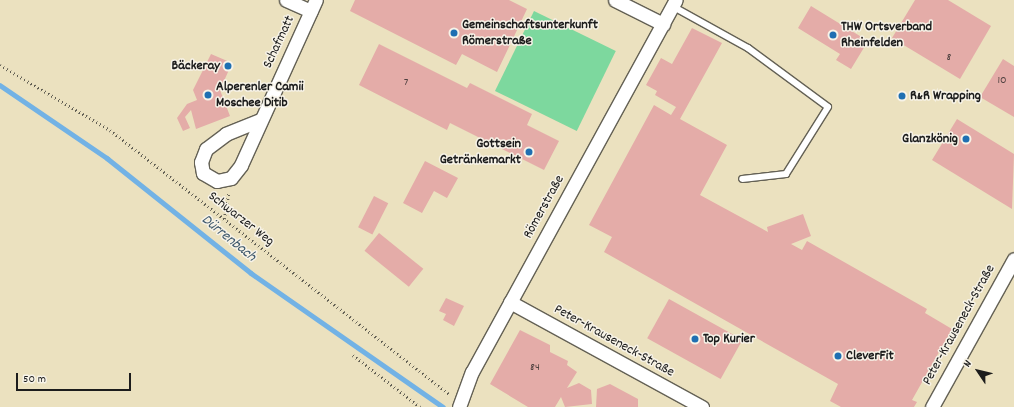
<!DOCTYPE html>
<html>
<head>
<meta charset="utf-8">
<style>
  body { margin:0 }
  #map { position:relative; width:1014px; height:407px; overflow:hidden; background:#ebe1bf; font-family:Dekko,sans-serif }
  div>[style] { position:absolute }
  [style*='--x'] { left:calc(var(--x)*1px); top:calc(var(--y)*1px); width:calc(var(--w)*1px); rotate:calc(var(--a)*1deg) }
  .green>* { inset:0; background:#7dd89e; transform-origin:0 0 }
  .stream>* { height:4.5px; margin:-2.25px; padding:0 2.25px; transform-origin:2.25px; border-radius:2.25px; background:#72b2e5 }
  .building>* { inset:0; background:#e4aca8; transform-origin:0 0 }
  .path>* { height:2.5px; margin-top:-1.25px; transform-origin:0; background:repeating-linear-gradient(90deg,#646155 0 1px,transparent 0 4px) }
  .roads { filter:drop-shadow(1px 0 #646155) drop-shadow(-1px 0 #646155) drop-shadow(0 1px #646155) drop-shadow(0 -1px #646155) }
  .service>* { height:6px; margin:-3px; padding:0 3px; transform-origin:3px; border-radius:3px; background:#fff }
  .minor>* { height:13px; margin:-6.5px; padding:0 6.5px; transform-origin:6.5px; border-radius:6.5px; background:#fff }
  .dots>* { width:11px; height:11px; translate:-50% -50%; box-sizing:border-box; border:2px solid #f7f3e8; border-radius:50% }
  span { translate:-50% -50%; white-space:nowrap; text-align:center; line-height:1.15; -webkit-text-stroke:3px #f7f3e8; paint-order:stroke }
  .number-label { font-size:12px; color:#4e403f }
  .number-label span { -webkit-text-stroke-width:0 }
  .poi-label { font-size:14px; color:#1c1c1c; font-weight:700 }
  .left { translate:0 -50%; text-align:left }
  .right { translate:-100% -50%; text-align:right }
  .street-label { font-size:14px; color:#1c1c1c }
  .water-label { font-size:15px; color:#3e586c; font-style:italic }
  .north { position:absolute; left:958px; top:351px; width:40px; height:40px; -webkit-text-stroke:3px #f7f3e8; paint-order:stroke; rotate:305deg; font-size:11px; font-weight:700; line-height:16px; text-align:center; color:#1c1c1c }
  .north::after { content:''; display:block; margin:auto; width:14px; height:18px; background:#1c1c1c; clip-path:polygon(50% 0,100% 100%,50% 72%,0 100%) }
  .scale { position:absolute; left:16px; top:373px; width:115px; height:18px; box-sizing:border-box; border:2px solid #1c1c1c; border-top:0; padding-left:5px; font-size:12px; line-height:14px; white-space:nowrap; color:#1c1c1c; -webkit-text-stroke:3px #f7f3e8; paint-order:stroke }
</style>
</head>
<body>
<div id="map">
  <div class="green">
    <div style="left:534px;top:11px;width:91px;height:89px;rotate:26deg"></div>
  </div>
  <div class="stream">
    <div style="--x:0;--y:85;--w:130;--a:34.3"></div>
    <div style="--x:107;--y:158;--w:184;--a:38.6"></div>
    <div style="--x:251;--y:273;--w:234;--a:34.9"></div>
  </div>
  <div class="building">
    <div style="clip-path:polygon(355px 0,509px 0,527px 9px,497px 72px,462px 54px,456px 65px,350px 11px)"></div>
    <div style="clip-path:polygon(915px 0,948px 0,991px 26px,960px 79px,892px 38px)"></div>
    <div style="clip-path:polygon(811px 6px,868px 41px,851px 69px,836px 60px,840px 54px,798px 28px)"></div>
    <div style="clip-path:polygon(692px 28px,722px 43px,680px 119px,727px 145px,700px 195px,768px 232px,767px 227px,803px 214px,811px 236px,791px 244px,802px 250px,807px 241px,927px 309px,925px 313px,952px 329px,912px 400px,917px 402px,914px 407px,841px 407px,830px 401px,838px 384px,604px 252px,612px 237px,589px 225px,654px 105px,671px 115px,676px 107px,655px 95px,657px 91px,646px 85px,661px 58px,672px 64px)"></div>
    <div style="clip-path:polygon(379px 44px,467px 88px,470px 83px,532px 114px,527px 125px,559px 141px,544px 170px,450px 123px,447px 130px,359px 85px)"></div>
    <div style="clip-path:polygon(211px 54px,232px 63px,220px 90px,230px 116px,196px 129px,191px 110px,185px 117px,190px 128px,183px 131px,177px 118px,187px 104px,197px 100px,193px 90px)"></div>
    <div style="clip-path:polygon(1003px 59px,1014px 66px,1014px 117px,980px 97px)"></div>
    <div style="clip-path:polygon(957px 119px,1014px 154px,1012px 209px,932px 160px)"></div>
    <div style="clip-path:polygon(425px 161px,458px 178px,447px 198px,434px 191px,422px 213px,403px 203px)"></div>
    <div style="left:374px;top:196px;width:16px;height:35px;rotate:27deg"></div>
    <div style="left:379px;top:233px;width:57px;height:23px;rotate:39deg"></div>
    <div style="clip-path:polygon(446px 298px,464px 306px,454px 326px,443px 320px,446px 314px,439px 311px)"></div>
    <div style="left:669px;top:299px;width:84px;height:45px;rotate:29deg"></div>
    <div style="clip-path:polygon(520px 330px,550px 345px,550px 352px,568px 361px,567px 365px,577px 372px,567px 388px,579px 383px,591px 390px,592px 404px,565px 407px,561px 397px,555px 407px,528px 407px,490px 384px)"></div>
    <div style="clip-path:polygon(610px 384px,638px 399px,638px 407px,596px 407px,597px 389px)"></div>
  </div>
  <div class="path">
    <div style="--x:0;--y:65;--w:128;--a:30.6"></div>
    <div style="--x:110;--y:130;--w:430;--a:37.9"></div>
    <div style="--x:224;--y:219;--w:27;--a:-80"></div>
    <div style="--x:353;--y:355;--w:85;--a:37.8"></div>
  </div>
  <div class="roads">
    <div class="service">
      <div style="--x:672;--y:6;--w:87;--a:28.9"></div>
      <div style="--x:748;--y:48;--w:99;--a:36.4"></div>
      <div style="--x:828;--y:107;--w:79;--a:122.1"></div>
      <div style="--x:786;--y:174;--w:44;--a:173.5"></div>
    </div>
    <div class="minor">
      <div style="--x:286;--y:0;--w:27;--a:24"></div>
      <div style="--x:615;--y:0;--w:54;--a:26.6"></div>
      <div style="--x:260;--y:120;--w:37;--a:158"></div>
      <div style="--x:226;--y:134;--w:25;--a:143"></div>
      <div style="--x:206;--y:149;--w:14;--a:111"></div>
      <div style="--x:201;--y:162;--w:11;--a:80"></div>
      <div style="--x:203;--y:173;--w:16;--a:30"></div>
      <div style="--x:217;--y:181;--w:14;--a:-12"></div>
      <div style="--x:231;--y:178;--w:16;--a:-52"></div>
      <div style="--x:241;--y:165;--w:181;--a:-65.6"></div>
      <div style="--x:510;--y:302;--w:219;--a:28.7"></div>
      <div style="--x:459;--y:407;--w:37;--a:-70"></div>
      <div style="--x:472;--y:372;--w:424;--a:-61.3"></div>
      <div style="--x:932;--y:407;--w:169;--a:-61"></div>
    </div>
  </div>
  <div class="dots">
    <div style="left:454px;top:33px;background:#1f6fb2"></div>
    <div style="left:833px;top:35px;background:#1f6fb2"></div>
    <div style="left:228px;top:66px;background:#1f6fb2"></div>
    <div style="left:208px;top:95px;background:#1f6fb2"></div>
    <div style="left:902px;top:96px;background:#1f6fb2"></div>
    <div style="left:966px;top:139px;background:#1f6fb2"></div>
    <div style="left:529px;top:152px;background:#1f6fb2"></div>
    <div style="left:695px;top:339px;background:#1f6fb2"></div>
    <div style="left:838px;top:356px;background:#1f6fb2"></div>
  </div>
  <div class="number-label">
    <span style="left:949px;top:58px">8</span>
    <span style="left:1002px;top:81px">10</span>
    <span style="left:406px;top:83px">7</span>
    <span style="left:535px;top:368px">84</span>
  </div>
  <div class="poi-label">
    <span class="left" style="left:462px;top:33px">Gemeinschaftsunterkunft<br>Römerstraße</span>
    <span class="left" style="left:841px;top:35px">THW Ortsverband<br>Rheinfelden</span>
    <span class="right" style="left:220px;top:66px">Bäckeray</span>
    <span class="left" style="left:216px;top:95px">Alperenler Camii<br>Moschee Ditib</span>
    <span class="left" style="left:910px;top:96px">R&amp;R Wrapping</span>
    <span class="right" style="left:958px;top:139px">Glanzkönig</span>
    <span class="right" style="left:521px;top:152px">Gottsein<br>Getränkemarkt</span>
    <span class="left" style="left:703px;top:339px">Top Kurier</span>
    <span class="left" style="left:846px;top:356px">CleverFit</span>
  </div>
  <div class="street-label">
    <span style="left:279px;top:42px;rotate:-65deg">Schafmatt</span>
    <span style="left:544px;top:207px;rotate:-61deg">Römerstraße</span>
    <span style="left:241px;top:219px;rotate:38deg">Schwarzer Weg</span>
    <span style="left:959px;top:325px;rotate:-61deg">Peter-Krauseneck-Straße</span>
    <span style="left:614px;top:341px;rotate:29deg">Peter-Krauseneck-Straße</span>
  </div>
  <div class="water-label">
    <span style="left:228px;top:239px;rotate:39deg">Dürrenbach</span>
  </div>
  <div class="north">N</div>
  <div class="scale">50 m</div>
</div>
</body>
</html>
